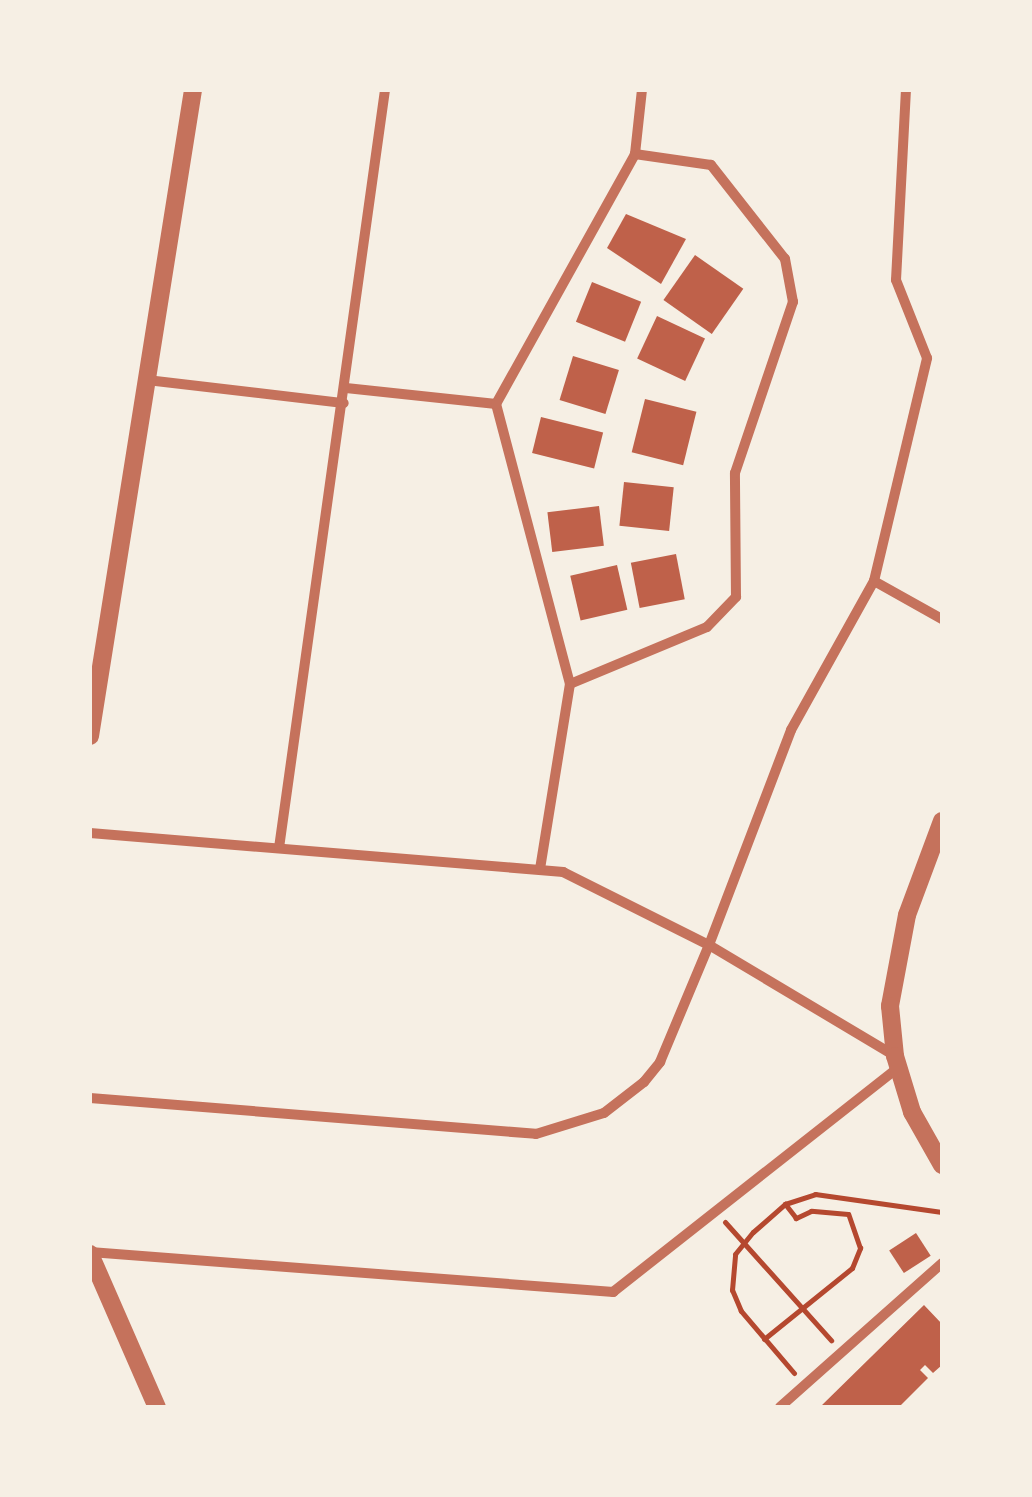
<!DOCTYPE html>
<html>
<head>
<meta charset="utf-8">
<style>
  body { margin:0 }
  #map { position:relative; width:1032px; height:1497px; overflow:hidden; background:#f6efe4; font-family:"Source Sans 3",sans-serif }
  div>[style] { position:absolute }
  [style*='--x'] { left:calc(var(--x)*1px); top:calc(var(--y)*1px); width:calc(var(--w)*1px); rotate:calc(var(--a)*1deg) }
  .building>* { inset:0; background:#bf614a; transform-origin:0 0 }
  .path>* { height:5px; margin:-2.5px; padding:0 2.5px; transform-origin:2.5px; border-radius:2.5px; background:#b5482f }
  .minor>* { height:10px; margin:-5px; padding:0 5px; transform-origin:5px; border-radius:5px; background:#c5725c }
  .tertiary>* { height:18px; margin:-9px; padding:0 9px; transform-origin:9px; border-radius:9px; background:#c5725c }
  span { translate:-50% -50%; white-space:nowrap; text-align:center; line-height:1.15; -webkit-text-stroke:8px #f6efe4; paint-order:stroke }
  .frame { position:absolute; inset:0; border:92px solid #f6efe4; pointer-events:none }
</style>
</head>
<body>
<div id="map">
  <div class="building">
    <div style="clip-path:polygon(626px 214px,686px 239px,661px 284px,607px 248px)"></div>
    <div style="left:695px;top:255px;width:59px;height:55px;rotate:35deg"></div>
    <div style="left:592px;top:282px;width:53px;height:43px;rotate:22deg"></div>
    <div style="left:657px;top:316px;width:53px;height:47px;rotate:25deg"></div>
    <div style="left:573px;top:356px;width:48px;height:46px;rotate:17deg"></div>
    <div style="left:645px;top:399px;width:53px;height:55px;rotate:14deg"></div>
    <div style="left:541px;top:417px;width:64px;height:37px;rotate:14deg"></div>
    <div style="left:624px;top:482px;width:50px;height:44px;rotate:6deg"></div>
    <div style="left:599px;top:506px;width:40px;height:52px;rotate:83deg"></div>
    <div style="left:676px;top:554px;width:46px;height:46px;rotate:79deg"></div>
    <div style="left:617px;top:565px;width:46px;height:48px;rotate:77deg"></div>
    <div style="left:916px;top:1233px;width:27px;height:32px;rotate:57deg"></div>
    <div style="clip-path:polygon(924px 1305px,942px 1324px,942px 1365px,933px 1373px,925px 1365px,920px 1370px,928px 1378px,899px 1407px,820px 1407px)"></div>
  </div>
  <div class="path">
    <div style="--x:725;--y:1222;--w:159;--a:48.1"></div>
    <div style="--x:764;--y:1339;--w:113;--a:-38.9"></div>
    <div style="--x:852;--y:1268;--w:22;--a:-68"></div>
    <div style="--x:860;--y:1248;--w:36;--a:-109"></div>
    <div style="--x:848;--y:1214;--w:37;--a:-175"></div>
    <div style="--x:811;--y:1211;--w:17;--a:155"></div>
    <div style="--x:796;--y:1218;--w:18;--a:-128"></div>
    <div style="--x:794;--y:1373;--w:82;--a:-130.5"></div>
    <div style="--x:741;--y:1311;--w:23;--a:-113"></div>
    <div style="--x:732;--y:1290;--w:36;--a:-85"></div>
    <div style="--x:735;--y:1254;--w:28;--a:-51"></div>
    <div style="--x:753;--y:1232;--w:43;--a:-41.2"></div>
    <div style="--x:785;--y:1204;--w:32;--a:-18"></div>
    <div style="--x:815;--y:1194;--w:128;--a:8.1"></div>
  </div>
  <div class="minor">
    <div style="--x:147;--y:380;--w:198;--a:6.7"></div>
    <div style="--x:346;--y:388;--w:151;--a:6.1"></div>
    <div style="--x:874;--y:581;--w:78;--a:29.2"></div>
    <div style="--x:570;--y:684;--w:148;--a:-22.6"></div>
    <div style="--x:707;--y:627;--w:42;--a:-46"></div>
    <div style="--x:736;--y:597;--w:124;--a:-90.5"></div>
    <div style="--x:735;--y:473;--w:181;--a:-71.3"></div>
    <div style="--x:793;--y:302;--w:44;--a:-100.5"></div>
    <div style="--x:785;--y:259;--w:120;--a:-128.2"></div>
    <div style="--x:711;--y:165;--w:77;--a:-171.8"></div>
    <div style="--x:90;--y:833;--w:475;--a:4.7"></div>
    <div style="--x:563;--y:872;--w:163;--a:26.6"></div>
    <div style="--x:709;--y:945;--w:217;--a:30.8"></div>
    <div style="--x:279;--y:848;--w:765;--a:-82.04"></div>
    <div style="--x:540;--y:869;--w:187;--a:-80.8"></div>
    <div style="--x:570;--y:684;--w:290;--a:-104.8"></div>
    <div style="--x:496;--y:404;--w:286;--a:-60.9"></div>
    <div style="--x:635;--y:154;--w:64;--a:-83.8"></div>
    <div style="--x:90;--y:1098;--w:447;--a:4.6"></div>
    <div style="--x:536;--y:1134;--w:71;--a:-17.2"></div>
    <div style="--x:604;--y:1113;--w:51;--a:-37.8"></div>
    <div style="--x:644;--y:1082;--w:26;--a:-51"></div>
    <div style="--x:660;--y:1062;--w:127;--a:-67.3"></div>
    <div style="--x:709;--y:945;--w:230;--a:-69.1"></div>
    <div style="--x:791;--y:730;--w:171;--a:-60.9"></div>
    <div style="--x:874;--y:581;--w:229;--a:-76.6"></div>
    <div style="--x:927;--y:358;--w:84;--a:-111.7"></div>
    <div style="--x:896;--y:280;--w:190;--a:-87"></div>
    <div style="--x:90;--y:1252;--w:525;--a:4.37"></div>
    <div style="--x:613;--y:1292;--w:362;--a:-38.2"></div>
    <div style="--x:780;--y:1407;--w:217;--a:-41.6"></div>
  </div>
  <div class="tertiary">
    <div style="--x:90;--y:736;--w:654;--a:-80.94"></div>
    <div style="--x:942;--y:821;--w:100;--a:110.4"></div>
    <div style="--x:907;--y:915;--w:93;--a:100.6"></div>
    <div style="--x:890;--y:1006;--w:50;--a:84.3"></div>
    <div style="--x:895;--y:1056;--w:59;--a:73.1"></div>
    <div style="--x:912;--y:1112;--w:61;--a:60.5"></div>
    <div style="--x:90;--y:1254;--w:167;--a:66.4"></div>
  </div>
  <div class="frame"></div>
</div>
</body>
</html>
